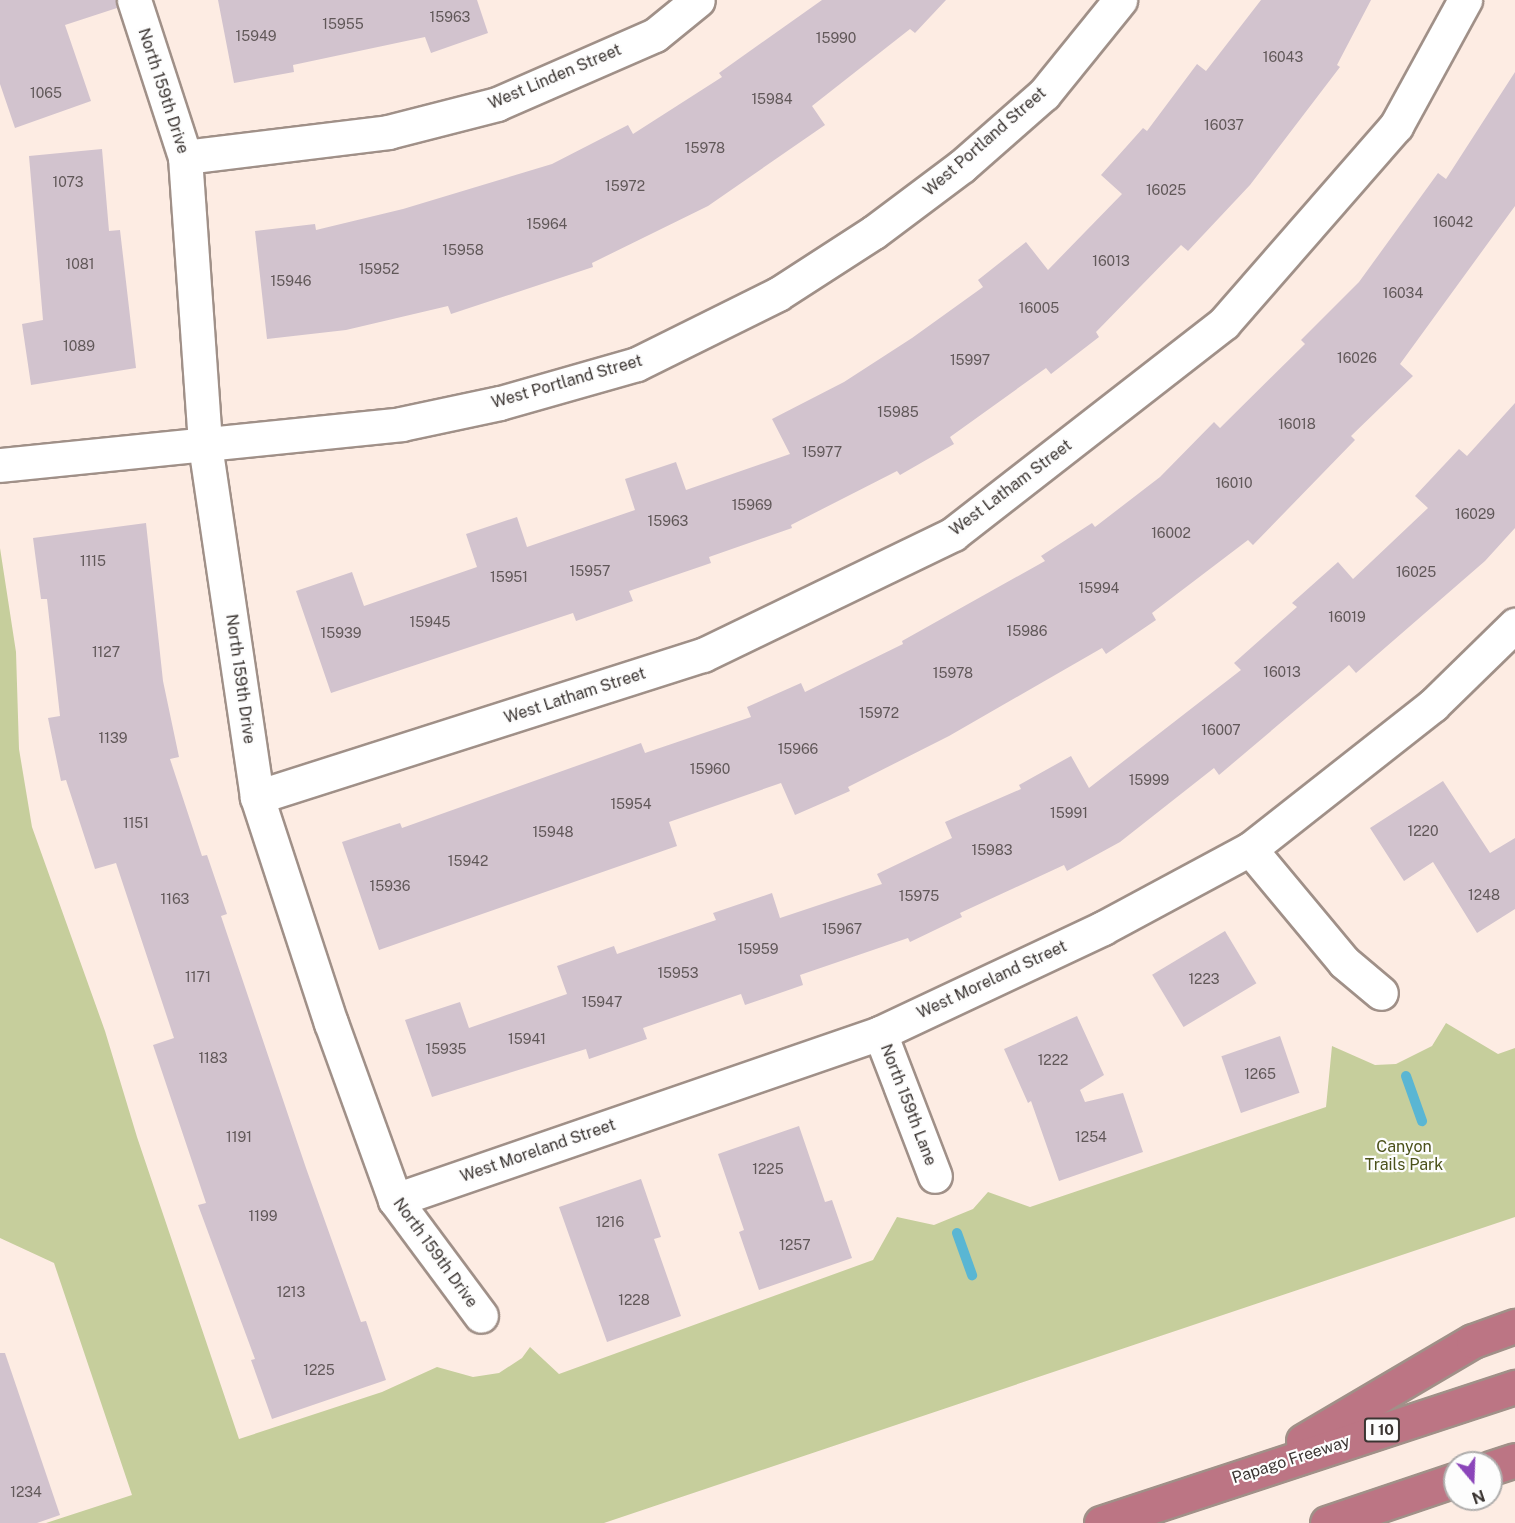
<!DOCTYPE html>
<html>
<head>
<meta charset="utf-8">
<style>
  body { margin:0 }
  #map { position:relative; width:1515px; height:1523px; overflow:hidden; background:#fdece3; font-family:"Public Sans",sans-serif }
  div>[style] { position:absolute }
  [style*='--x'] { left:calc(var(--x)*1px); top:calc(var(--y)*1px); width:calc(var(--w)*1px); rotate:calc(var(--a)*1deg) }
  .green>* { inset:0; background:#c6ce9c }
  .stream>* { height:10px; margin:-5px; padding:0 5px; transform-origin:5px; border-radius:5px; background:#5ab6d3 }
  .building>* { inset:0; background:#d2c3ce; transform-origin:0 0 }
  .roads { filter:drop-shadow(2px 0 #a09088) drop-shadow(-2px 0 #a09088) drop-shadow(0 2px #a09088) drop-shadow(0 -2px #a09088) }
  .street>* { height:33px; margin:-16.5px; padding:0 16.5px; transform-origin:16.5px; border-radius:16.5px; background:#fff }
  .secondary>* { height:33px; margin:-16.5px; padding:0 16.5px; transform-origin:16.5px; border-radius:16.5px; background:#fff }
  .highway>* { height:33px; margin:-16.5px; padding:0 16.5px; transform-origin:16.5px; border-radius:16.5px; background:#bc7584 }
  span { translate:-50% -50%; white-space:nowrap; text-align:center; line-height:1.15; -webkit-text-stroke:4.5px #fdfdfd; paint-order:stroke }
  .number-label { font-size:14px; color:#615859 }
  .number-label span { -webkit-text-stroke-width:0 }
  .shield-label span { padding:2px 4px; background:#fdfdfd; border:2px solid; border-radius:4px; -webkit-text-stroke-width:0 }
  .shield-label { font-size:15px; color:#3b3532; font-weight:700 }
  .street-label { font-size:16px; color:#3b3532 }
  .park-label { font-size:16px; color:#4b511a }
  .north { position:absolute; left:1443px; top:1451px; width:60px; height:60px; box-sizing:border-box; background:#fdfdfd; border:2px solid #afadac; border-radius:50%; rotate:161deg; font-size:16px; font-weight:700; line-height:24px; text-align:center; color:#3b3532 }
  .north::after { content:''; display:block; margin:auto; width:21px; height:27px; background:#8b45b9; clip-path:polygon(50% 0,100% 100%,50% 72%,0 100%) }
</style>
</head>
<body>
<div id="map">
  <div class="green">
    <div style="clip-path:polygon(0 548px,16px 652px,19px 749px,32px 827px,105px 1031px,137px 1137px,239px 1439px,382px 1392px,437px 1367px,473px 1377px,499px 1373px,522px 1358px,530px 1347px,559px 1374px,873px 1260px,897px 1217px,934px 1225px,973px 1209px,988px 1192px,1030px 1207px,1326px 1107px,1332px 1046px,1375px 1065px,1396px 1064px,1432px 1046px,1446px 1023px,1498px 1054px,1515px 1048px,1515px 1217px,604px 1523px,46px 1523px,132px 1495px,54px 1263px,0 1238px)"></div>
  </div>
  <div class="stream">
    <div style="--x:1406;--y:1076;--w:48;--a:70.4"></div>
    <div style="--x:957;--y:1233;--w:45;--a:70.3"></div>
  </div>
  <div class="building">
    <div style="clip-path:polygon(0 0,116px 0,117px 8px,65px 25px,91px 101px,15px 128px,0 84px)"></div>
    <div style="clip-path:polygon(218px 0,477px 0,488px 33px,431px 53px,425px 37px,293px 65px,294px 72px,234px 83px)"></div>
    <div style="clip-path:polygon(822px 0,946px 0,915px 33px,910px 29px,812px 106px,825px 125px,708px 206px,592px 263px,593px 267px,451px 314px,448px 306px,346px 330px,267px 339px,255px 231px,315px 224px,316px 230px,403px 209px,552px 164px,628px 125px,633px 134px,722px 77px,719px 73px)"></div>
    <div style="clip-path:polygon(1261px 0,1371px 0,1337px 65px,1340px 67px,1250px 185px,1188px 251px,1181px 245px,1096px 332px,1099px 337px,1051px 374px,1046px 368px,950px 437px,954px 444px,900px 475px,897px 471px,791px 525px,792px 528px,709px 557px,711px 563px,629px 591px,633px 601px,576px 621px,573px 613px,331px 693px,296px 591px,352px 572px,364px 606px,477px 567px,466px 534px,517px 517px,527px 547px,635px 510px,625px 479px,676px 462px,686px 490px,790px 454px,772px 419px,844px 382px,912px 338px,983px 287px,978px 280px,1026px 242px,1048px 270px,1122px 194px,1101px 175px,1143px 128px,1147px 131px,1197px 64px,1206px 71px)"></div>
    <div style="clip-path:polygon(1515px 72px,1515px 206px,1400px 364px,1413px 376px,1351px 436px,1355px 440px,1253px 545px,1248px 540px,1152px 613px,1156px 620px,1106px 654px,1102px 648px,949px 736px,848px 787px,850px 791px,795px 815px,781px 783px,669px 822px,677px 846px,379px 950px,342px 842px,400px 823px,402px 828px,641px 743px,645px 753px,751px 717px,747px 707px,801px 683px,805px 692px,903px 644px,902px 641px,1045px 561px,1041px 556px,1092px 523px,1095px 527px,1160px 477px,1214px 422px,1220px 428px,1305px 344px,1301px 340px,1359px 282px,1438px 173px,1446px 179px)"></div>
    <div style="clip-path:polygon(102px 149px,109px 231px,120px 230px,136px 368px,31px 385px,22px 324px,43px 320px,29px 156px)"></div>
    <div style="clip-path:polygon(1515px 403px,1515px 528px,1485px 561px,1356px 673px,1349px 665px,1219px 775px,1214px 768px,1120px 842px,1067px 871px,1064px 865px,960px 913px,962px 917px,910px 942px,908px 938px,800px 975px,803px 985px,745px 1005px,741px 994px,643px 1028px,647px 1039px,589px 1059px,586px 1049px,432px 1097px,405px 1020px,460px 1002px,469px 1028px,567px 994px,557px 966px,614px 946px,617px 954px,716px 920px,713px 913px,772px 893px,780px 918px,882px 884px,877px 874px,952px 838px,945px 822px,1021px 789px,1019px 785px,1071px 756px,1089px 788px,1241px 670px,1234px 663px,1297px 607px,1292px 603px,1338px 562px,1353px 579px,1428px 508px,1415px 496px,1459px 449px,1467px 456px)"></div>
    <div style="clip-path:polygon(146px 523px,163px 681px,179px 757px,170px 759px,202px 856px,207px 855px,227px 914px,221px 916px,306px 1168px,361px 1322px,366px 1321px,386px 1380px,272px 1419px,251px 1360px,255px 1359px,198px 1205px,206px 1203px,153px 1045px,174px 1038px,116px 863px,95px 869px,66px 780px,61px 781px,48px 718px,60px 716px,47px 599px,41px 599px,33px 538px)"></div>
    <div style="clip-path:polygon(1443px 781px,1490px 853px,1515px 838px,1515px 909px,1477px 933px,1433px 862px,1404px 881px,1370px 828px)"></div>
    <div style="left:1225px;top:931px;width:61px;height:85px;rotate:59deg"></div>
    <div style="clip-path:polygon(1077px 1016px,1104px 1075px,1080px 1090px,1085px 1102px,1123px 1093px,1143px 1152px,1059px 1181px,1031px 1101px,1028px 1103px,1004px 1049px)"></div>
    <div style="left:1280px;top:1036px;width:60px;height:62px;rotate:71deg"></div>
    <div style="clip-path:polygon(799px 1126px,825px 1202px,832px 1200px,852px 1258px,759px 1290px,739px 1232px,744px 1230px,718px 1154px)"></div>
    <div style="clip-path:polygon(641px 1179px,661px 1237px,654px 1239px,681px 1316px,607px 1342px,559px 1207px)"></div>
    <div style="clip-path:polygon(0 1353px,5px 1353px,60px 1515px,37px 1523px,0 1523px)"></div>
  </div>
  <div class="roads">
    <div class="street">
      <div style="--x:134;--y:0;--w:165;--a:72"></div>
      <div style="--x:185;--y:157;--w:289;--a:86"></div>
      <div style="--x:205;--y:445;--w:356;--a:81.6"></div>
      <div style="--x:257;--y:797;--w:238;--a:71.9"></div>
      <div style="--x:331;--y:1023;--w:188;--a:70.1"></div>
      <div style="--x:395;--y:1200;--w:144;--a:53.4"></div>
      <div style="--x:185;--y:157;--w:205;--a:-7"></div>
      <div style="--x:388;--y:132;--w:113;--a:-14.4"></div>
      <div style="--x:497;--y:104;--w:172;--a:-23.6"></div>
      <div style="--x:655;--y:35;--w:55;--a:-39.1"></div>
      <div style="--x:257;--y:797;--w:468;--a:-17.7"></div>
      <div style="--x:703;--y:655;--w:278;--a:-25.8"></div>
      <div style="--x:953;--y:534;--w:343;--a:-37.9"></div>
      <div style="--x:1224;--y:323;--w:262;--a:-48.9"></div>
      <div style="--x:1396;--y:126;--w:144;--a:-61.3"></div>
      <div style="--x:1250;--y:849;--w:147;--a:50.2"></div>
      <div style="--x:1344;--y:962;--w:48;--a:40"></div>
      <div style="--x:880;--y:1033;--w:153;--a:69"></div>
      <div style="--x:395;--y:1200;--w:513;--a:-19"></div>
      <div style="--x:880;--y:1033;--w:246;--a:-25.2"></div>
      <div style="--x:1103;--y:928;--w:167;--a:-28.3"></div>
      <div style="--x:1250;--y:849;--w:233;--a:-38.2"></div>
      <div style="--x:1433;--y:705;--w:115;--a:-44.3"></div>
    </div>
    <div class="secondary">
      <div style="--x:0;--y:465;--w:403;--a:-5.8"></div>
      <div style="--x:401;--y:424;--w:101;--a:-12"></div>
      <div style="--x:500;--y:403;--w:142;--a:-15.9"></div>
      <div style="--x:637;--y:364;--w:157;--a:-26.4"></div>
      <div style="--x:778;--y:294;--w:114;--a:-32.9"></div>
      <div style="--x:874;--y:232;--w:110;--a:-36.9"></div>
      <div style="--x:962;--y:166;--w:109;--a:-41.3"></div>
      <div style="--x:1044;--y:94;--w:121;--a:-51"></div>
    </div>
    <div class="highway">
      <div style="--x:1303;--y:1441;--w:197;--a:-30.5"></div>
      <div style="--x:1473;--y:1341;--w:45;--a:-19.7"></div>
      <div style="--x:1491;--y:1468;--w:25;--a:-18"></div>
      <div style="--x:1101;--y:1523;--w:436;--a:-18.2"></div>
      <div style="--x:1327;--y:1523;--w:135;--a:-18.6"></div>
    </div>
  </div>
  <div class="number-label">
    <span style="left:450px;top:17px">15963</span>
    <span style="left:343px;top:24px">15955</span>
    <span style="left:256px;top:36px">15949</span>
    <span style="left:836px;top:38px">15990</span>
    <span style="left:1283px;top:57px">16043</span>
    <span style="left:46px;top:93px">1065</span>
    <span style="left:772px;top:99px">15984</span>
    <span style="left:1224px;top:125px">16037</span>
    <span style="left:705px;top:148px">15978</span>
    <span style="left:68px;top:182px">1073</span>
    <span style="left:625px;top:186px">15972</span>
    <span style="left:1166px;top:190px">16025</span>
    <span style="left:1453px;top:222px">16042</span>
    <span style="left:547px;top:224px">15964</span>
    <span style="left:463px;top:250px">15958</span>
    <span style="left:1111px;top:261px">16013</span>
    <span style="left:80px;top:264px">1081</span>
    <span style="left:379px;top:269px">15952</span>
    <span style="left:291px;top:281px">15946</span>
    <span style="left:1403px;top:293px">16034</span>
    <span style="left:1039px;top:308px">16005</span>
    <span style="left:79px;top:346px">1089</span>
    <span style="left:1357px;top:358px">16026</span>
    <span style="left:970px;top:360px">15997</span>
    <span style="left:898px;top:412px">15985</span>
    <span style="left:1297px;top:424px">16018</span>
    <span style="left:822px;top:452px">15977</span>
    <span style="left:1234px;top:483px">16010</span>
    <span style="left:752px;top:505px">15969</span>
    <span style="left:1475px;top:514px">16029</span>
    <span style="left:668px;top:521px">15963</span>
    <span style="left:1171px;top:533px">16002</span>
    <span style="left:93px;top:561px">1115</span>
    <span style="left:590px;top:571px">15957</span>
    <span style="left:1416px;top:572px">16025</span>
    <span style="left:509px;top:577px">15951</span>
    <span style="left:1099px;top:588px">15994</span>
    <span style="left:1347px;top:617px">16019</span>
    <span style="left:430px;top:622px">15945</span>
    <span style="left:1027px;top:631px">15986</span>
    <span style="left:341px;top:633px">15939</span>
    <span style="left:106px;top:652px">1127</span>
    <span style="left:1282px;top:672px">16013</span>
    <span style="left:953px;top:673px">15978</span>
    <span style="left:879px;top:713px">15972</span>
    <span style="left:1221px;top:730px">16007</span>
    <span style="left:113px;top:738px">1139</span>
    <span style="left:798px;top:749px">15966</span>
    <span style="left:710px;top:769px">15960</span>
    <span style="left:1149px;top:780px">15999</span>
    <span style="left:631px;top:804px">15954</span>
    <span style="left:1069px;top:813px">15991</span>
    <span style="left:136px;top:823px">1151</span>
    <span style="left:1423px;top:831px">1220</span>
    <span style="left:553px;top:832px">15948</span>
    <span style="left:992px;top:850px">15983</span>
    <span style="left:468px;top:861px">15942</span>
    <span style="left:390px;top:886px">15936</span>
    <span style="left:1484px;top:895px">1248</span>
    <span style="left:919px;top:896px">15975</span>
    <span style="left:175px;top:899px">1163</span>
    <span style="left:842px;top:929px">15967</span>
    <span style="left:758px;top:949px">15959</span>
    <span style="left:678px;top:973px">15953</span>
    <span style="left:198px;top:977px">1171</span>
    <span style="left:1204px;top:979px">1223</span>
    <span style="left:602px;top:1002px">15947</span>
    <span style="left:527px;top:1039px">15941</span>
    <span style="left:446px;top:1049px">15935</span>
    <span style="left:213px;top:1058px">1183</span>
    <span style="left:1053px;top:1060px">1222</span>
    <span style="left:1260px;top:1074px">1265</span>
    <span style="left:239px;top:1137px">1191</span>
    <span style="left:1091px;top:1137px">1254</span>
    <span style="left:768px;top:1169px">1225</span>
    <span style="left:263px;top:1216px">1199</span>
    <span style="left:610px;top:1222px">1216</span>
    <span style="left:795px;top:1245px">1257</span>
    <span style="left:291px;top:1292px">1213</span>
    <span style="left:634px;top:1300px">1228</span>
    <span style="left:319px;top:1370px">1225</span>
    <span style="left:26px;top:1492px">1234</span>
  </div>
  <div class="shield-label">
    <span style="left:1382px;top:1430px">I 10</span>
  </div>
  <div class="street-label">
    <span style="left:555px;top:77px;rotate:-23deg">West Linden Street</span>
    <span style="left:163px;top:91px;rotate:72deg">North 159th Drive</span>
    <span style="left:985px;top:142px;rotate:-41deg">West Portland Street</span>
    <span style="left:567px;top:382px;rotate:-16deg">West Portland Street</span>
    <span style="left:1011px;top:488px;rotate:-37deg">West Latham Street</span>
    <span style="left:240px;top:679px;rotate:82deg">North 159th Drive</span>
    <span style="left:575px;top:696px;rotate:-18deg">West Latham Street</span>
    <span style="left:992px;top:980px;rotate:-25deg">West Moreland Street</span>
    <span style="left:908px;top:1105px;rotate:69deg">North 159th Lane</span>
    <span style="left:538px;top:1151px;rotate:-19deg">West Moreland Street</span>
    <span style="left:435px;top:1253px;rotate:54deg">North 159th Drive</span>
    <span style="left:1291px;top:1460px;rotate:-18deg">Papago Freeway</span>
  </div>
  <div class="park-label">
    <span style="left:1404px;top:1156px">Canyon<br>Trails Park</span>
  </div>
  <div class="north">N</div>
</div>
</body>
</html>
